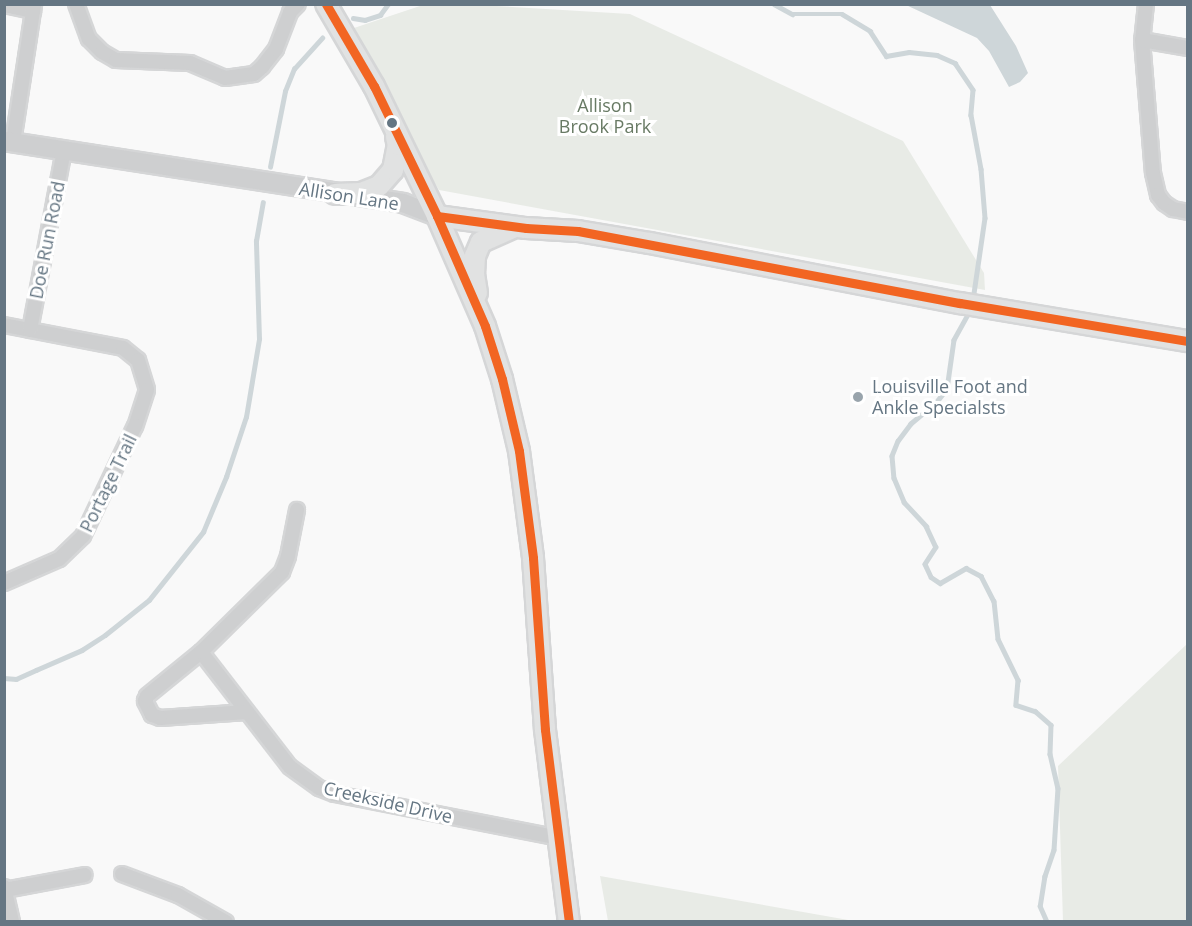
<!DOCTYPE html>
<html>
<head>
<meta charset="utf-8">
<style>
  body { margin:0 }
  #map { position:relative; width:1192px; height:926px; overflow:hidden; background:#f9f9f9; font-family:"Open Sans",sans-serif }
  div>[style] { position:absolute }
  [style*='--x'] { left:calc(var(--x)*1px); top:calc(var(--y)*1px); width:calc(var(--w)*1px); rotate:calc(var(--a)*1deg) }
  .green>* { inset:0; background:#e8ebe6 }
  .water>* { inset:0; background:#ced6d9 }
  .stream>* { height:4.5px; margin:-2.25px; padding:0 2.25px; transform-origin:2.25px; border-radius:2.25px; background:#ced6d9 }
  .roads { filter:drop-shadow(2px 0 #d5d6d7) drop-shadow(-2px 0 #d5d6d7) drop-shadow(0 2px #d5d6d7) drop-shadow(0 -2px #d5d6d7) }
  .minor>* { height:14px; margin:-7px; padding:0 7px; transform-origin:7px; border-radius:7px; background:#cecfd0 }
  .tertiary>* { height:18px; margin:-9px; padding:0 9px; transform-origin:9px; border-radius:9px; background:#cecfd0 }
  .secondary>* { height:20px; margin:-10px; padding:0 10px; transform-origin:10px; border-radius:10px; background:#e1e2e2 }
  .bus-1>* { height:9px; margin:-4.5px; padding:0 4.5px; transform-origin:4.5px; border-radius:4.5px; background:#f26522 }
  .dots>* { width:16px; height:16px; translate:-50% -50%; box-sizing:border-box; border:3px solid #fff; border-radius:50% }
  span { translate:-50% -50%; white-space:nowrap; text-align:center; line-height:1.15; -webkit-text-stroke:6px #fff; paint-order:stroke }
  .park-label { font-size:18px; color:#687a64 }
  .street-label { font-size:18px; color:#657683 }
  .poi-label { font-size:18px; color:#657683 }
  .left { translate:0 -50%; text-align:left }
  .frame { position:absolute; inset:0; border:6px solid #657683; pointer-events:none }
</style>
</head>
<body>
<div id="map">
  <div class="green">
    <div style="clip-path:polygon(423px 5px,479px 5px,630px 14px,903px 141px,984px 273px,985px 290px,439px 190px,342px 32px)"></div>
    <div style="clip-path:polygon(1187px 644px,1187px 921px,1063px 921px,1058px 766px)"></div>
    <div style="clip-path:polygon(600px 876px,854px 921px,608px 921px)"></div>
  </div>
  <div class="water">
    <div style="clip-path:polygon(906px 5px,990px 5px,1016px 46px,1028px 73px,1020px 82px,1009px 87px,989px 51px,977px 38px)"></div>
  </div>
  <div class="stream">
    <div style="--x:774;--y:4;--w:21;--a:29"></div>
    <div style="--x:792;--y:14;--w:50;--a:0"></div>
    <div style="--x:842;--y:14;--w:33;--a:31"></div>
    <div style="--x:870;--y:31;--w:30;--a:57"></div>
    <div style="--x:886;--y:56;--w:23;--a:-10"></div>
    <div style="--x:909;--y:52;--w:28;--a:6"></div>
    <div style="--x:937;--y:55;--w:20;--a:24"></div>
    <div style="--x:955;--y:63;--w:32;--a:56"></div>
    <div style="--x:973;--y:90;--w:25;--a:95"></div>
    <div style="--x:971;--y:115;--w:55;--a:79.5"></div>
    <div style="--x:981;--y:169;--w:49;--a:85.3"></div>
    <div style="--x:985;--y:218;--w:83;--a:98.3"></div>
    <div style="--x:353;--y:18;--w:12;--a:9"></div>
    <div style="--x:365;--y:20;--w:16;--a:-18"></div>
    <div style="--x:380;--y:15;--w:14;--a:-54"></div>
    <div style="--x:270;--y:167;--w:77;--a:-78.8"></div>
    <div style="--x:285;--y:91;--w:24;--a:-68"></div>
    <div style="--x:294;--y:69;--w:42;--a:-47.9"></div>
    <div style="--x:970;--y:311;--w:33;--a:119"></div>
    <div style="--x:954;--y:340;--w:49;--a:98.1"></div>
    <div style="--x:947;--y:389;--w:16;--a:128"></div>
    <div style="--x:937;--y:402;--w:34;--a:140"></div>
    <div style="--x:911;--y:424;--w:21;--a:127"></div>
    <div style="--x:898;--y:441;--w:16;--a:112"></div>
    <div style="--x:892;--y:456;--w:22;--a:85"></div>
    <div style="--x:894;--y:478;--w:26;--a:67"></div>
    <div style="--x:904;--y:502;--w:33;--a:47"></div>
    <div style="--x:926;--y:526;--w:23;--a:65"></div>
    <div style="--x:936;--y:547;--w:20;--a:123"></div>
    <div style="--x:925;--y:564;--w:14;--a:65"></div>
    <div style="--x:931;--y:577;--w:11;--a:34"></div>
    <div style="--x:940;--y:583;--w:30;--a:-30"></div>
    <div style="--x:966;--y:568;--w:17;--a:28"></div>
    <div style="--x:981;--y:576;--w:28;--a:63"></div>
    <div style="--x:994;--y:601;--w:38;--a:84"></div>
    <div style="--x:998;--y:639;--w:46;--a:64"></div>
    <div style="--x:1018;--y:680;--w:25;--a:95"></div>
    <div style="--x:1016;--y:705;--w:20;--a:18"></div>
    <div style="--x:1035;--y:711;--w:21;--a:41"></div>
    <div style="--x:1051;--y:725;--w:29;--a:92"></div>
    <div style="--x:1050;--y:754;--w:35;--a:77"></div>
    <div style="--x:1058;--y:788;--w:62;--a:93.7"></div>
    <div style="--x:1054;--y:850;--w:28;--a:109"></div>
    <div style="--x:1045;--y:876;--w:30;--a:99"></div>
    <div style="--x:1040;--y:906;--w:17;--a:66"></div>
    <div style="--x:4;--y:678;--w:12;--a:5"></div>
    <div style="--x:16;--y:679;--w:22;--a:-24"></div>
    <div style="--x:36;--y:670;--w:50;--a:-23.5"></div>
    <div style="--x:82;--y:650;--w:27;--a:-33"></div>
    <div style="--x:105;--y:635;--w:56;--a:-38.5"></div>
    <div style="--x:149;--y:600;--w:87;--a:-51.5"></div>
    <div style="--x:203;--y:532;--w:60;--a:-67.3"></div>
    <div style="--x:226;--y:477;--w:63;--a:-71.6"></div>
    <div style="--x:246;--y:417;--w:79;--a:-80.5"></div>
    <div style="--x:259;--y:339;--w:98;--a:-91.8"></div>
    <div style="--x:256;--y:241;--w:39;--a:-80"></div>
  </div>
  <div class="roads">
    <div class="minor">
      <div style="--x:76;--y:4;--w:37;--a:70"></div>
      <div style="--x:89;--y:39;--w:18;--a:45"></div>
      <div style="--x:102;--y:52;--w:16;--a:30"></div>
      <div style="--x:116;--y:60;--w:74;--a:2.3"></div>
      <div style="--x:190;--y:63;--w:38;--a:23"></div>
      <div style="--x:225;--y:78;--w:29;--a:-8"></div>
      <div style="--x:254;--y:74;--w:11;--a:-41"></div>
      <div style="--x:262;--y:67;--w:23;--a:-52"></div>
      <div style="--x:276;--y:49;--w:40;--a:-69"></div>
      <div style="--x:290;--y:12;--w:11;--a:-45"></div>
      <div style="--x:1146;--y:4;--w:36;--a:96"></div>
      <div style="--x:1142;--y:40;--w:133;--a:85.3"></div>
      <div style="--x:1153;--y:173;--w:23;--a:77"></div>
      <div style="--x:1158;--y:195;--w:10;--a:53"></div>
      <div style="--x:1164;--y:203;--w:11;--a:34"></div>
      <div style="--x:1173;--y:209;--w:15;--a:11"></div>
      <div style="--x:4;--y:5;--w:30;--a:12"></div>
      <div style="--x:1142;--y:40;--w:47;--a:9.9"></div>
      <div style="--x:13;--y:142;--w:140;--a:-81.3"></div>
      <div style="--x:4;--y:325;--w:121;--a:10.9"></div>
      <div style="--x:123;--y:348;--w:19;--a:39"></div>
      <div style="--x:138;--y:360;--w:31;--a:73"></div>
      <div style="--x:147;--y:390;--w:38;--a:108"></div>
      <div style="--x:135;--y:426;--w:122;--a:115.3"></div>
      <div style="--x:83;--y:536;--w:33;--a:136"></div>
      <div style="--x:59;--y:559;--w:60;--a:156.4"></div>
      <div style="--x:30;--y:330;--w:183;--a:-79.3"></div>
      <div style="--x:201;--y:652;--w:145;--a:52.3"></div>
      <div style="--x:290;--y:767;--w:36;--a:36"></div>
      <div style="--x:319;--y:788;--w:17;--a:21"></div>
      <div style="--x:335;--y:794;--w:229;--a:11.1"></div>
      <div style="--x:247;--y:712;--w:87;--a:176.1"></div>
      <div style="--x:160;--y:718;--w:9;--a:-159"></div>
      <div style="--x:152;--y:715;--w:16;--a:-117"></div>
      <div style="--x:145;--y:701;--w:5;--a:-68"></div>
      <div style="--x:147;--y:696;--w:70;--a:-39.2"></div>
      <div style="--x:201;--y:652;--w:114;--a:-44.6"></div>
      <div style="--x:282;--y:572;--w:17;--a:-69"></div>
      <div style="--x:288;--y:556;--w:47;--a:-78.9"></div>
      <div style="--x:122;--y:874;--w:60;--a:20.6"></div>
      <div style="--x:178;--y:895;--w:55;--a:29.4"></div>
      <div style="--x:4;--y:887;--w:36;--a:77"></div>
      <div style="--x:5;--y:890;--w:81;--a:-10.6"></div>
    </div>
    <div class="tertiary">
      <div style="--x:4;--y:141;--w:404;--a:8.8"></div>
      <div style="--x:403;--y:203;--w:36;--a:21"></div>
    </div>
    <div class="secondary">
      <div style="--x:326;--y:4;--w:95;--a:59.7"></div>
      <div style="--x:374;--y:86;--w:144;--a:64.1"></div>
      <div style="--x:437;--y:216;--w:120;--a:66.4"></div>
      <div style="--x:485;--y:326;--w:56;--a:72.2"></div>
      <div style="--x:502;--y:379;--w:74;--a:76.7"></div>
      <div style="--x:519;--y:451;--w:108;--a:82.5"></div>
      <div style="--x:533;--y:558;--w:172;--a:86"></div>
      <div style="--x:545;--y:730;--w:193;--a:82.9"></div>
      <div style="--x:335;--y:194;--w:26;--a:-2"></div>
      <div style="--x:361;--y:193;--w:19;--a:-21"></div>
      <div style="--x:379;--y:186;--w:21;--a:-49"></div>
      <div style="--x:393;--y:170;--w:25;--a:-79"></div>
      <div style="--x:398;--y:145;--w:8;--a:-104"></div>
      <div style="--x:437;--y:216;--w:90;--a:7.7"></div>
      <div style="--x:526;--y:228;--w:52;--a:3.3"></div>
      <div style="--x:578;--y:231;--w:73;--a:9.5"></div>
      <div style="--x:650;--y:243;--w:316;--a:11"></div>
      <div style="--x:960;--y:303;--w:231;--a:9.5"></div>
      <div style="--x:477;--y:293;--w:18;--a:-99"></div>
      <div style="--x:474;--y:275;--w:19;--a:-87"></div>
      <div style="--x:475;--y:256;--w:15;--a:-67"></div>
      <div style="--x:481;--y:242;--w:35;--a:-24"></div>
    </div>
  </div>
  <div class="bus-1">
    <div style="--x:326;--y:4;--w:95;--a:59.7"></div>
    <div style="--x:374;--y:86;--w:144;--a:64.1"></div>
    <div style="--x:437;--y:216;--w:120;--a:66.4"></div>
    <div style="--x:485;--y:326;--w:56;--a:72.2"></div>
    <div style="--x:502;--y:379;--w:74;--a:76.7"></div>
    <div style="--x:519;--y:451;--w:108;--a:82.5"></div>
    <div style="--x:533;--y:558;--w:172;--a:86"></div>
    <div style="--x:545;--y:730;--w:193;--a:82.9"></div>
    <div style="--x:437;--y:216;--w:90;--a:7.7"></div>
    <div style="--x:526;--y:228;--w:52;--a:3.3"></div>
    <div style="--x:578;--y:231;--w:389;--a:10.7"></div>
    <div style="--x:960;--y:303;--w:231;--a:9.5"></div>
  </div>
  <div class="dots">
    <div style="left:392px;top:123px;background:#657683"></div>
    <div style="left:858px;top:397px;background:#99a4ac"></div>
  </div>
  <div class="park-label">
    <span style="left:605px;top:116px">Allison<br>Brook Park</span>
  </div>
  <div class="street-label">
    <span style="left:349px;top:196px;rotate:9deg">Allison Lane</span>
    <span style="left:47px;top:240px;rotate:-79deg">Doe Run Road</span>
    <span style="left:108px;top:483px;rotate:-64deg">Portage Trail</span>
    <span style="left:388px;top:802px;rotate:13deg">Creekside Drive</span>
  </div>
  <div class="poi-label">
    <span class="left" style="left:872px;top:397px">Louisville Foot and<br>Ankle Specialsts</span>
  </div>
  <div class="frame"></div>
</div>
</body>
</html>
